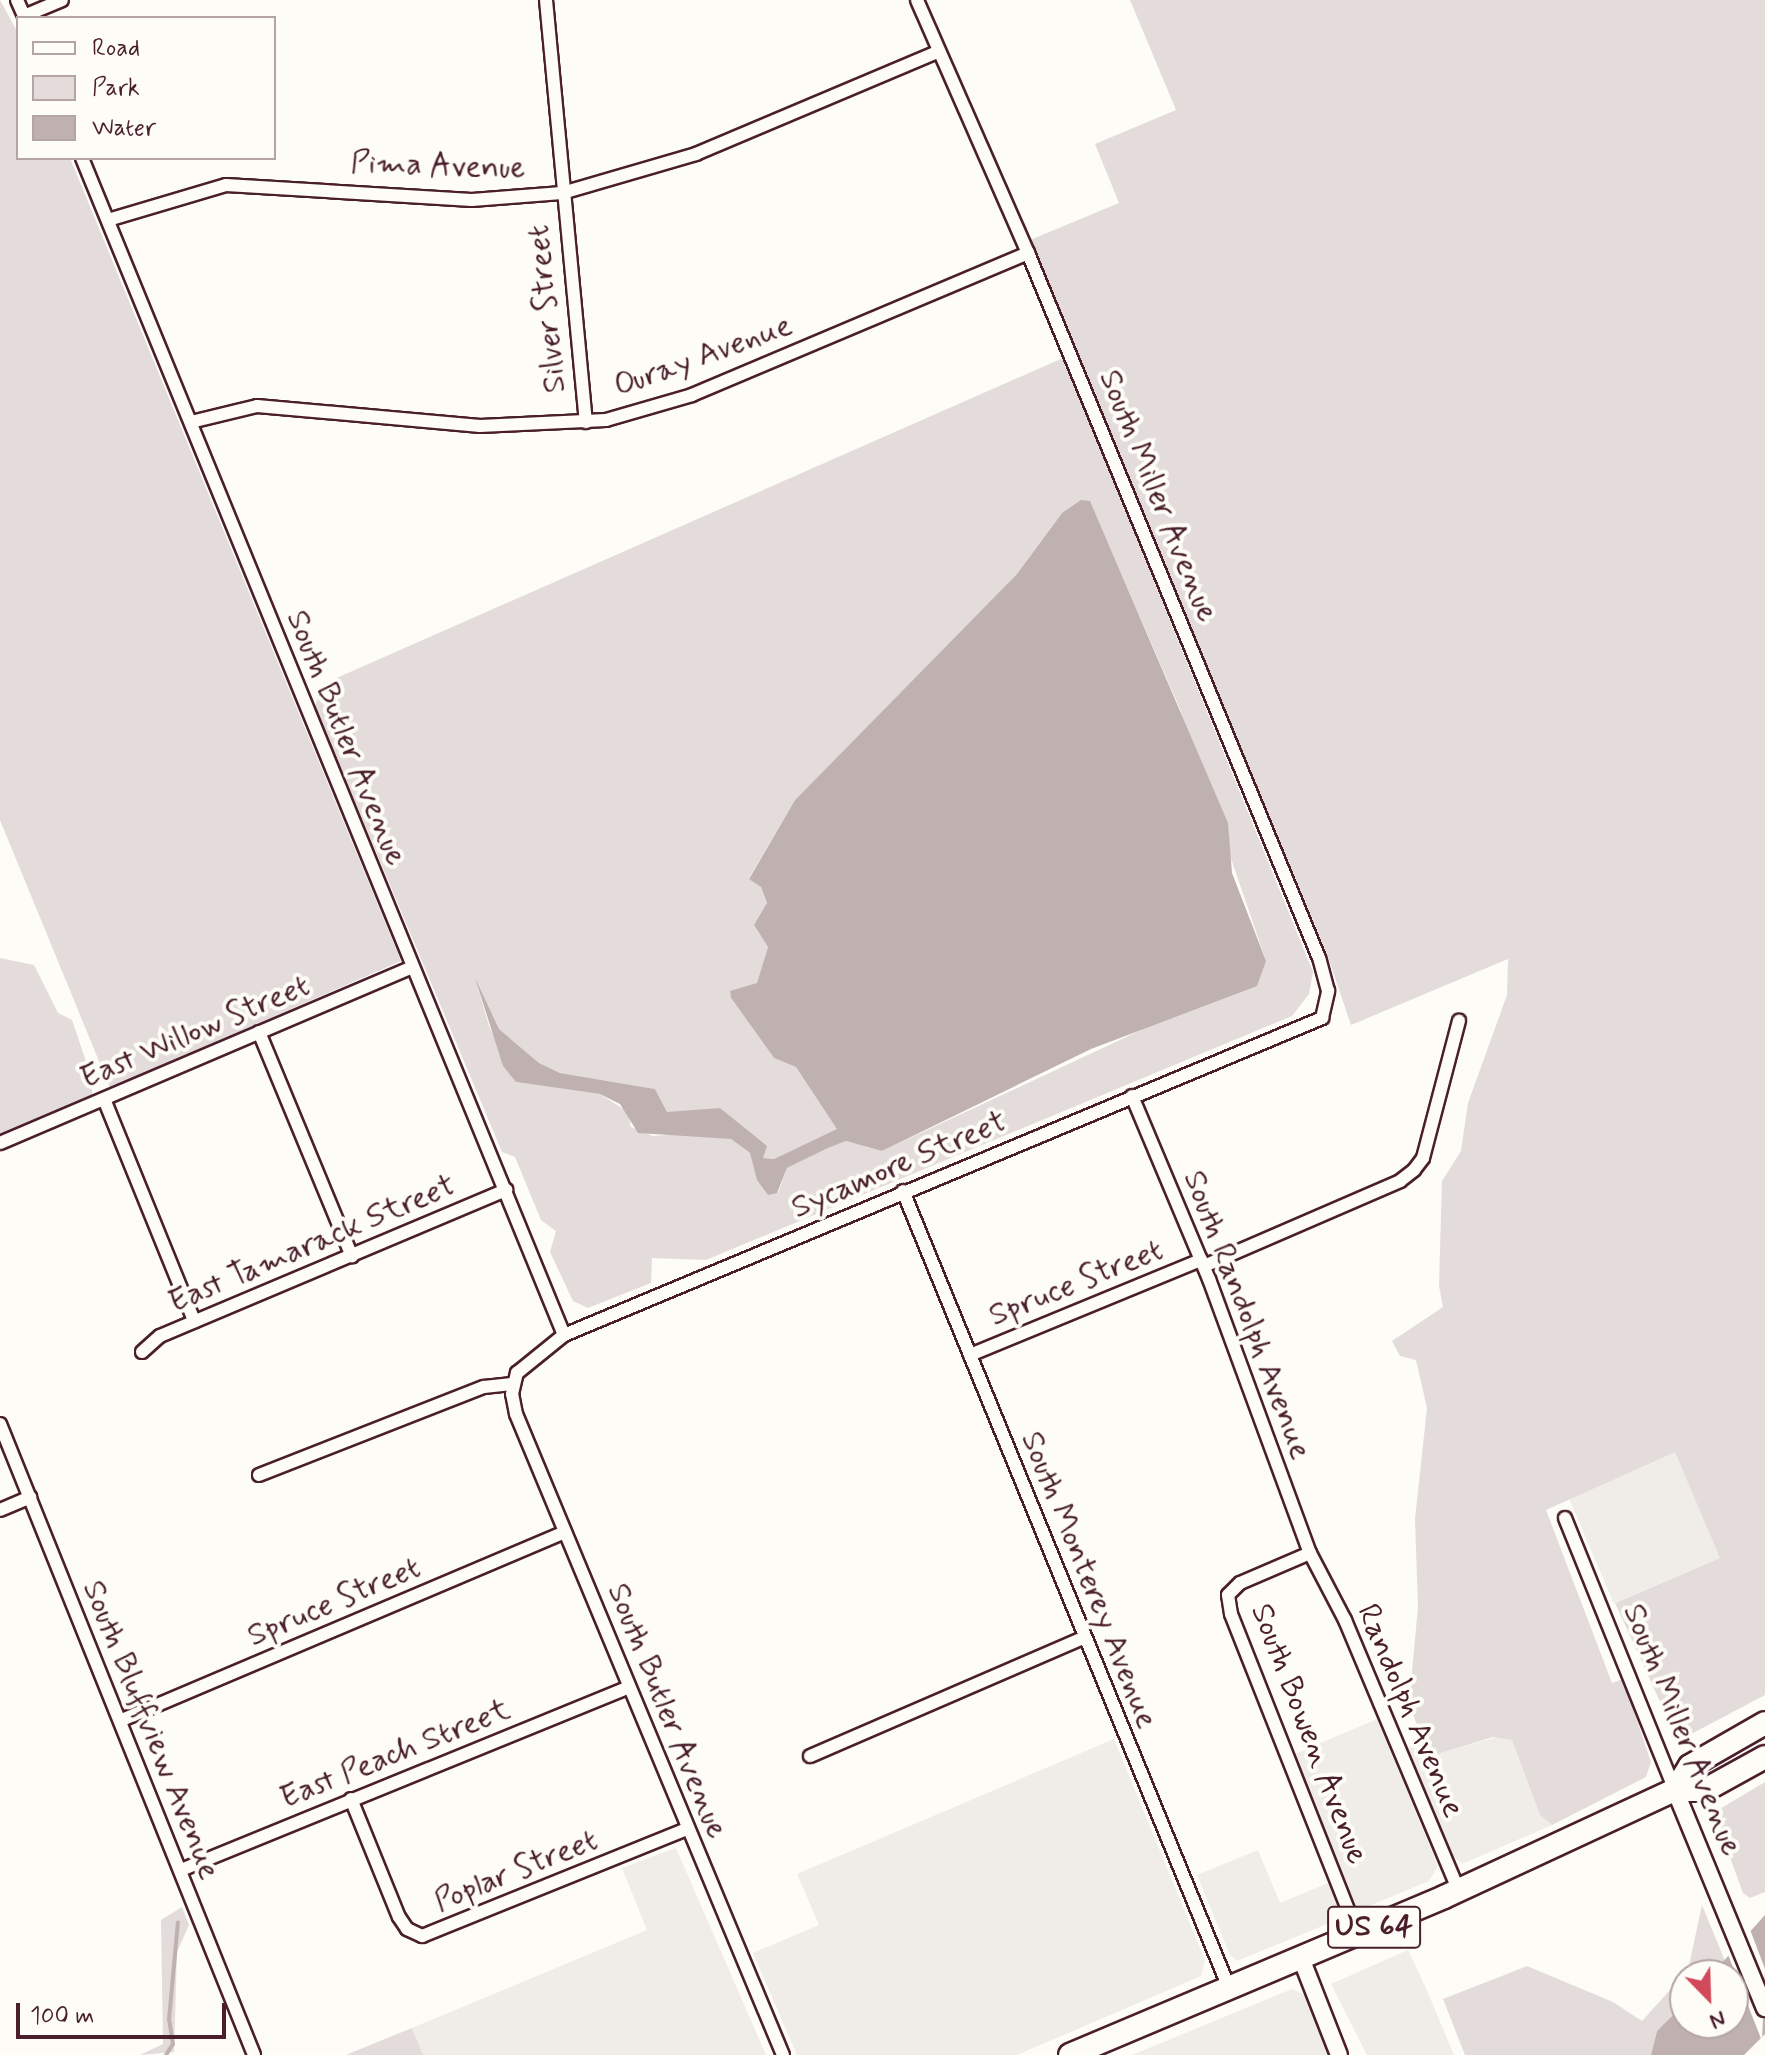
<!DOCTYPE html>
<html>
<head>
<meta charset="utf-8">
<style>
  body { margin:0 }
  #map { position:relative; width:1765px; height:2055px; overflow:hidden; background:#fdfcf7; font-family:Mynerve,sans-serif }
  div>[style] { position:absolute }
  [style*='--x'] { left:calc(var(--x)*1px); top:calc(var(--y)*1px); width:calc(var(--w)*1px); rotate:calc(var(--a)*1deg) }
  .built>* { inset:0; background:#f0ece8; transform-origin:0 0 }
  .green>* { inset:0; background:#e3dcda }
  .water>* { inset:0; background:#c0b1b1 }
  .pier>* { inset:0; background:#fdfcf7 }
  .stream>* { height:4px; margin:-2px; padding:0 2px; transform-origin:2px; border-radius:2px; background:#c0b1b1 }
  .roads { filter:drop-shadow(2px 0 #4a1f2b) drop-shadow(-2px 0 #4a1f2b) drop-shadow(0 2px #4a1f2b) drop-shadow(0 -2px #4a1f2b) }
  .street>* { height:12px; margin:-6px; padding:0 6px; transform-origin:6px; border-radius:6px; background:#fdfcf7 }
  .secondary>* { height:16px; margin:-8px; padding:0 8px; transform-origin:8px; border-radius:8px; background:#fdfcf7 }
  .highway>* { height:22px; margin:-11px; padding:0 11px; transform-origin:11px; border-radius:11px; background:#fdfcf7 }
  span { translate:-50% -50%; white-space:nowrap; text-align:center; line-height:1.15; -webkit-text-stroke:8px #fdfcf7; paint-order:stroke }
  .shield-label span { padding:2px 6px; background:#fdfcf7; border:2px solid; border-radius:6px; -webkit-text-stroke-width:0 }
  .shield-label { font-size:30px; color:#4a1f2b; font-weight:700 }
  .street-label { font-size:32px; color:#4a1f2b }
  .legend { position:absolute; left:16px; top:16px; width:260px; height:144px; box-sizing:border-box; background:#fdfcf7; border:2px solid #b5a4a5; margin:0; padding:10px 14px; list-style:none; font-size:24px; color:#4a1f2b }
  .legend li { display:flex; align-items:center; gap:16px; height:40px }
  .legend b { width:40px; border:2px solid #b5a4a5 }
  .north { position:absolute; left:1669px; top:1959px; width:80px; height:80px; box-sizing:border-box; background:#fdfcf7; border:2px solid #b5a4a5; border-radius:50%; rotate:157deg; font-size:22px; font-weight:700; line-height:32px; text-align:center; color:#4a1f2b }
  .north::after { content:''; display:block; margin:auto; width:28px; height:36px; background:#d1495b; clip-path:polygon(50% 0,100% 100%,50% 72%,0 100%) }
  .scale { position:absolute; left:16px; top:2003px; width:210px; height:36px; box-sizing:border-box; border:4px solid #4a1f2b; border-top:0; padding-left:10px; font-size:24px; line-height:28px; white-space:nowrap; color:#4a1f2b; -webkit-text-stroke:6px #fdfcf7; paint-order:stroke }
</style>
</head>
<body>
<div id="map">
  <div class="built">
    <div style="left:1675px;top:1451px;width:116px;height:116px;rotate:67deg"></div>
    <div style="clip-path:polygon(1377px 1719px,1438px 1866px,1429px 1881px,1357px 1911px,1295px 1754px)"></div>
    <div style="clip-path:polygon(1504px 1735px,1512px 1740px,1540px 1815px,1552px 1825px,1462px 1864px,1454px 1857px,1408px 1748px,1423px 1742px,1438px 1754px)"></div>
    <div style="clip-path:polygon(1114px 1739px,1205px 1960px,1201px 1976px,1017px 2055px,797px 2055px,753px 1953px,819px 1925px,797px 1874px)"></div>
    <div style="clip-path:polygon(676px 1848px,766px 2055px,423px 2055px,412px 2028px,647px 1930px,622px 1868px)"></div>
    <div style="clip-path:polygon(1258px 1850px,1280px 1903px,1330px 1882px,1344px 1917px,1237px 1961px,1230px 1955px,1197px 1875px)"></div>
    <div style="clip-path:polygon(1408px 1950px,1425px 1986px,1454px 2055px,1367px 2055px,1331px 1984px)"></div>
    <div style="clip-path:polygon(1292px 1989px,1306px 1995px,1331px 2055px,1132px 2055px)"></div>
  </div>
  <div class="green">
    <div style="clip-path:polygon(0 0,18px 33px,18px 158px,70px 158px,401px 961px,110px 1088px,0 820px)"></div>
    <div style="clip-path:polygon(1130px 0,1765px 0,1765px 1695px,1678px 1741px,1615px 1603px,1720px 1558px,1675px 1452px,1546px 1510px,1612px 1683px,1623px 1679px,1651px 1762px,1646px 1777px,1552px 1825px,1540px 1815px,1512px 1740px,1493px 1737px,1438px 1754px,1423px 1742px,1409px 1703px,1418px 1607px,1415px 1519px,1427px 1408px,1416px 1360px,1400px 1356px,1392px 1341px,1443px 1307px,1439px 1286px,1442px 1181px,1461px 1151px,1468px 1103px,1507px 995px,1508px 959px,1351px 1025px,1327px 954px,1030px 240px,1119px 203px,1095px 144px,1176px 110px)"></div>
    <div style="clip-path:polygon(evenodd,1063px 358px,1313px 972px,1309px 994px,1292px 1016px,706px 1260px,652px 1258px,651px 1283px,588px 1308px,573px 1301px,550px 1252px,556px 1231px,541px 1220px,515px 1157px,502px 1152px,315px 706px,323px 684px,1063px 358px,1090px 502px,1180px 709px,1266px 961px,1154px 1024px,882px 1151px,846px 1141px,828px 1148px,787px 1168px,778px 1193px,750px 1153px,731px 1139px,692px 1133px,653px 1136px,631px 1127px,628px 1112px,600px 1094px,516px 1082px,489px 1026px,477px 985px,499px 1029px,539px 1063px,560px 1073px,655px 1089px,667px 1112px,685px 1112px,763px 1152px,763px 1158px,774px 1159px,838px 1129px,796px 1067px,774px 1058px,731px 998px,730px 991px,757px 984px,768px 947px,754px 925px,767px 904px,761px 887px,749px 878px,795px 800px,1017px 574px,1062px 513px,1090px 502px)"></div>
    <div style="clip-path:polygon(0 958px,34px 965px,58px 1013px,72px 1020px,92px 1079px,92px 1096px,0 1135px)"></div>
    <div style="clip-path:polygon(1765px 1782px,1765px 1892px,1750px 1898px,1743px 1893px,1716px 1819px,1718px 1810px)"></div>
    <div style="clip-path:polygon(1702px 1905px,1725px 1961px,1711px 1975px,1685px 1975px,1685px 2003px,1657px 2031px,1651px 2055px,1465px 2055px,1443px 1999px,1527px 1966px,1613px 2002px,1642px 2021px,1688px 1970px)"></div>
    <div style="clip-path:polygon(182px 1907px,189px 1925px,177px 1952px,174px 2052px,140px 2055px,163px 2044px,161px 1920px)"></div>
    <div style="clip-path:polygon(412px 2028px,423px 2055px,346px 2055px,353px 2052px)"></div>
  </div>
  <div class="water">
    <div style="clip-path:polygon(1081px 500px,1090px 501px,1228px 823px,1232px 873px,1266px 961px,1257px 986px,1091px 1049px,882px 1151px,846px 1141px,828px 1148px,787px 1168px,777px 1193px,768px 1195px,757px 1180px,750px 1153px,731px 1139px,638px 1133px,620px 1104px,600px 1094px,516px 1082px,503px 1066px,475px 978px,499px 1029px,539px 1063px,560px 1073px,655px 1089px,667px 1112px,720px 1108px,767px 1146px,763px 1158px,774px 1159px,837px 1129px,796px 1067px,774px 1058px,731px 998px,730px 991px,757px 983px,768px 947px,754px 925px,767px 903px,761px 887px,749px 879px,795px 800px,1017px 574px,1062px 513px)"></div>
    <div style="clip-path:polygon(1765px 1915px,1765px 2034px,1744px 2055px,1651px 2055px,1657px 2031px,1685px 2003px,1685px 2023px,1733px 2023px,1733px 1975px,1711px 1975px)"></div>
  </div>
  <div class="pier">
    <div style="clip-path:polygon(1749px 1927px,1765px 1969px,1762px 2041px,1727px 1952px)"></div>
  </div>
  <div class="stream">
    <div style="--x:166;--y:2055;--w:13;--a:-58"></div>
    <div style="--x:173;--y:2044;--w:24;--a:-99"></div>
    <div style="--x:169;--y:2020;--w:98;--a:-84.8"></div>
  </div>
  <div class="roads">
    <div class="street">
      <div style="--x:17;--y:0;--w:20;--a:66"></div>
      <div style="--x:546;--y:0;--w:424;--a:84.6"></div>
      <div style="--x:24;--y:16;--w:41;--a:-22.8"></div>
      <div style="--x:82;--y:158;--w:1272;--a:67.73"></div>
      <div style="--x:108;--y:220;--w:123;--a:-16.5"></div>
      <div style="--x:226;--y:185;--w:246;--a:3.5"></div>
      <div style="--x:472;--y:200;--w:90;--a:-4.4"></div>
      <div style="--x:562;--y:193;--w:140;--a:-16.2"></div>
      <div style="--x:696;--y:154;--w:263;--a:-22.9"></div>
      <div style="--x:191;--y:422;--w:68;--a:-13.6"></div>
      <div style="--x:257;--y:406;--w:224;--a:5.1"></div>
      <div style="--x:480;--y:426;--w:126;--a:-2.7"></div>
      <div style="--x:606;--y:420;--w:90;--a:-16.2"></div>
      <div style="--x:692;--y:395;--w:365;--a:-22.9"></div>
      <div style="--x:259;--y:1032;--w:243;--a:67.5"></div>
      <div style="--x:1132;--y:1096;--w:199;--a:67.2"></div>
      <div style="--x:1209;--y:1279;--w:292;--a:69.8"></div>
      <div style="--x:1310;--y:1553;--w:76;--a:62.4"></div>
      <div style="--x:1345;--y:1620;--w:294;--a:67.2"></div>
      <div style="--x:104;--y:1099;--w:240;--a:67.9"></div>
      <div style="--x:0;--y:1143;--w:447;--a:-23.1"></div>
      <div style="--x:903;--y:1191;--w:861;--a:67.75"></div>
      <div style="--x:1204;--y:1266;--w:214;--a:-23.4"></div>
      <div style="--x:1400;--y:1181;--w:18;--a:-38"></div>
      <div style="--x:1414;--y:1170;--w:15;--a:-53"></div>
      <div style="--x:1423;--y:1158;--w:142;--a:-75.3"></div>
      <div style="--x:142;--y:1352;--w:24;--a:-42"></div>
      <div style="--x:160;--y:1336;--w:376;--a:-22.9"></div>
      <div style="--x:970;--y:1355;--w:250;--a:-22.4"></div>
      <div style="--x:0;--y:1424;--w:680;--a:68.07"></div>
      <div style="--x:259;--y:1475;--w:242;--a:-21.4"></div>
      <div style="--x:484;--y:1387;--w:28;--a:-6"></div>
      <div style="--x:0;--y:1510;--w:33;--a:-23"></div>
      <div style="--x:1565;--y:1518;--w:293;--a:68"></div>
      <div style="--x:1310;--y:1553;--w:76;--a:156.8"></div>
      <div style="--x:1240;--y:1583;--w:17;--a:135"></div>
      <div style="--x:1228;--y:1595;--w:19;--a:81"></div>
      <div style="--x:1231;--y:1614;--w:344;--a:68.4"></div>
      <div style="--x:122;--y:1720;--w:481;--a:-23"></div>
      <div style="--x:810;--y:1756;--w:297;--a:-23.4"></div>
      <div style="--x:351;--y:1799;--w:127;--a:67.9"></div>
      <div style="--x:399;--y:1917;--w:14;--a:56"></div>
      <div style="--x:407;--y:1929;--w:17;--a:25"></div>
      <div style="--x:422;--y:1936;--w:286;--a:-22"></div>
      <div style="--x:181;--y:1870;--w:484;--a:-22.2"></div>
      <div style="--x:783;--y:2055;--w:694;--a:-112.61"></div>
      <div style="--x:516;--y:1414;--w:20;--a:-101"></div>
      <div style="--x:512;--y:1394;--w:22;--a:-77"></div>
      <div style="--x:517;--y:1373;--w:60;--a:-39"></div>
      <div style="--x:564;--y:1335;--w:822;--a:-22.69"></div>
      <div style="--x:1322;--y:1018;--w:28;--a:-77"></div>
      <div style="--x:1328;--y:991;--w:34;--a:-105"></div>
      <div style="--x:1319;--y:958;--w:763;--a:-112.43"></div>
      <div style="--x:1028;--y:253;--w:276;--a:-113.7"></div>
    </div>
    <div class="secondary">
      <div style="--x:1675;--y:1790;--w:236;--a:67.6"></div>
      <div style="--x:1301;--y:1958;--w:104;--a:68.6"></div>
    </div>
    <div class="highway">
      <div style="--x:1675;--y:1790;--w:28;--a:-58"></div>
      <div style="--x:1690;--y:1766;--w:86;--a:-29.8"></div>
      <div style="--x:1070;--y:2055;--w:406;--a:-22.9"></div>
      <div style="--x:1444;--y:1897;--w:255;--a:-24.9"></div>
      <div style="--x:1675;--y:1790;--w:30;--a:0"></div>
      <div style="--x:1705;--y:1790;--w:68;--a:-28.8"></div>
    </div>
  </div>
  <div class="shield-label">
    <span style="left:1374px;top:1927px">US 64</span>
  </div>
  <div class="street-label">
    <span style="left:438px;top:166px;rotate:2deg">Pima Avenue</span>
    <span style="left:547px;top:309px;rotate:-96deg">Silver Street</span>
    <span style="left:703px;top:356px;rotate:-20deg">Ouray Avenue</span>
    <span style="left:1158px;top:496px;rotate:68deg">South Miller Avenue</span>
    <span style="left:346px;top:738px;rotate:68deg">South Butler Avenue</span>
    <span style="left:195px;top:1032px;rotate:-23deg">East Willow Street</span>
    <span style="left:899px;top:1165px;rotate:-23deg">Sycamore Street</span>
    <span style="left:312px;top:1244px;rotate:-23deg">East Tamarack Street</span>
    <span style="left:1076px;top:1283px;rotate:-22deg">Spruce Street</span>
    <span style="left:1247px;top:1315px;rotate:69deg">South Randolph Avenue</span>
    <span style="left:1089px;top:1580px;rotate:68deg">South Monterey Avenue</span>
    <span style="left:334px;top:1602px;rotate:-23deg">Spruce Street</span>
    <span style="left:667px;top:1711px;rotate:68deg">South Butler Avenue</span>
    <span style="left:1410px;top:1711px;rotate:67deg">Randolph Avenue</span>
    <span style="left:151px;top:1730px;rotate:68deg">South Bluffview Avenue</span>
    <span style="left:1682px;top:1730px;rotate:68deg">South Miller Avenue</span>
    <span style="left:1309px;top:1734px;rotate:69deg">South Bowen Avenue</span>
    <span style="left:395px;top:1754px;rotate:-22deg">East Peach Street</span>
    <span style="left:516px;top:1871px;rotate:-22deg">Poplar Street</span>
  </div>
  <ul class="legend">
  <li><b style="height:10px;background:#fdfcf7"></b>Road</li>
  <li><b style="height:22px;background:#e3dcda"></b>Park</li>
  <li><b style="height:22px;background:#c0b1b1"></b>Water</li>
  </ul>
  <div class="north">N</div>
  <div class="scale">100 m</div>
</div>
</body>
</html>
